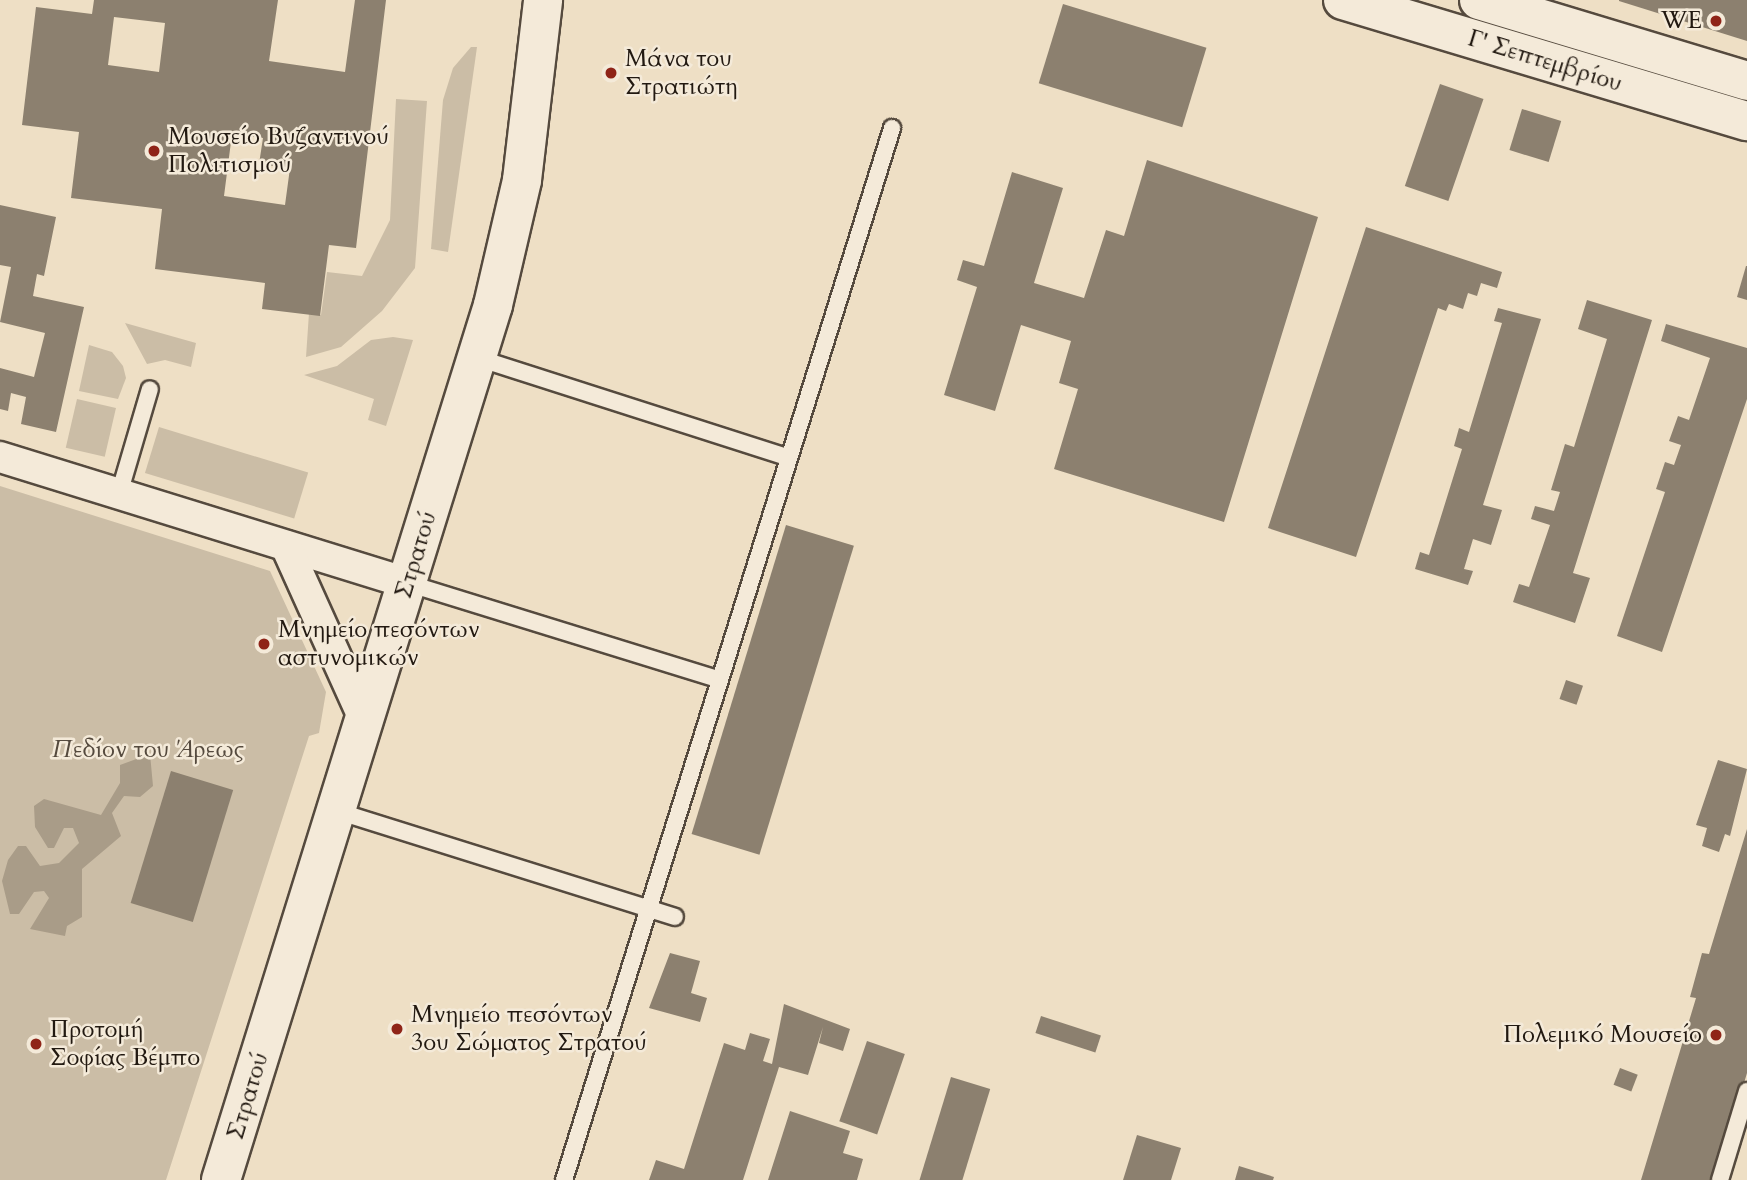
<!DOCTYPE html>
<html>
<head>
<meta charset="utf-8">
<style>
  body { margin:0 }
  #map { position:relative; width:1747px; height:1180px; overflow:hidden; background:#eedfc5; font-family:Cardo,serif }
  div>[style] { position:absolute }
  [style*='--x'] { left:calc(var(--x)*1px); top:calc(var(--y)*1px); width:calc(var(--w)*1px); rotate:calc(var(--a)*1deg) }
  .green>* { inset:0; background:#cbbda6; transform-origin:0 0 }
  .water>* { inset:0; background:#a99c88 }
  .building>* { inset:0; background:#8c806f; transform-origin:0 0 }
  .roads { filter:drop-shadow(2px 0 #554a3e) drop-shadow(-2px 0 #554a3e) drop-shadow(0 2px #554a3e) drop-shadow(0 -2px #554a3e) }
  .service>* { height:16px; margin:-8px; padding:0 8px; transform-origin:8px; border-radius:8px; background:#f4ead9 }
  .minor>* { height:30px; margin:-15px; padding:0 15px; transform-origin:15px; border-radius:15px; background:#f4ead9 }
  .secondary>* { height:38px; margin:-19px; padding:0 19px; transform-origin:19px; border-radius:19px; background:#f4ead9 }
  .dots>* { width:19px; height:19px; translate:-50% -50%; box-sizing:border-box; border:4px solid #f4ead9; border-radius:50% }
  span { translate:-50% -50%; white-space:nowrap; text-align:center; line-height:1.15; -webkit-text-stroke:5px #f4ead9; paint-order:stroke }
  .poi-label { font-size:24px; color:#221911 }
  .right { translate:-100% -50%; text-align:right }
  .left { translate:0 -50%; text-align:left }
  .street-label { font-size:24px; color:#221911 }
  .park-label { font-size:24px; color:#554a3e; font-style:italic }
</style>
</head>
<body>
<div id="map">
  <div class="green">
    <div style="clip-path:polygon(471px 47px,477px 47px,448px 252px,431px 249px,443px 100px,453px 68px)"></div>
    <div style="clip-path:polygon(396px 99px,427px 101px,415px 268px,382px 311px,341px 347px,306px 357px,309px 313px,321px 315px,327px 272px,362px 276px,390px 220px)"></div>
    <div style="clip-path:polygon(125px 323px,196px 343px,191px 367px,165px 360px,147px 364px)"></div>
    <div style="clip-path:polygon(393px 337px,413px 340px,386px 426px,368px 420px,374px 399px,304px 375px,337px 366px,371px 340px)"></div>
    <div style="clip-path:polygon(89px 345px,112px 352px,123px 366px,126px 378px,118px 399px,79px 391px)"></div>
    <div style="left:77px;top:399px;width:40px;height:50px;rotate:13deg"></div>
    <div style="left:159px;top:427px;width:156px;height:48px;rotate:17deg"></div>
    <div style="clip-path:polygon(0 486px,270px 571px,326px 692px,319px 733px,309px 736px,166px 1180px,0 1180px)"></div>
  </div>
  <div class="water">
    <div style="clip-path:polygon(150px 754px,153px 786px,140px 797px,124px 796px,112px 813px,121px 836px,82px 869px,82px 917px,67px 926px,65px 936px,30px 929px,49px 898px,44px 891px,34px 892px,19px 914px,10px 914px,2px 881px,8px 860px,18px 846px,26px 846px,40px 866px,59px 863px,79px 843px,73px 828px,64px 828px,54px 848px,48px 848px,35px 827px,34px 806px,44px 799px,101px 815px,120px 783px,120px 765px)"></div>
  </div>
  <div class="building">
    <div style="clip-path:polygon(evenodd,94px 0,278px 0,269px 61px,345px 72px,355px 0,386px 0,356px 248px,329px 245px,320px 316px,262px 309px,265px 283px,155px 269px,162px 209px,71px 198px,79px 132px,22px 125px,36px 7px,92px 14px,94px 0,114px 17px,165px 23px,159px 72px,108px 65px,114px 17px,94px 0,232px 134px,263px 138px,259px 164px,290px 168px,285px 205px,224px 196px,232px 134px)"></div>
    <div style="clip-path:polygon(1619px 0,1747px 0,1747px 41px,1619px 1px)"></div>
    <div style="left:1063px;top:4px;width:150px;height:83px;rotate:17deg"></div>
    <div style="left:1440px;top:84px;width:46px;height:108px;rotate:19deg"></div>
    <div style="left:1522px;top:109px;width:41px;height:43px;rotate:17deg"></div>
    <div style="clip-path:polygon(1147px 160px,1318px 217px,1224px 522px,1054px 469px,1078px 389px,1059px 383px,1071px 341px,1021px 325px,995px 411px,944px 395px,977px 287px,957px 280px,963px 260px,984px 266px,1012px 172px,1063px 188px,1034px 283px,1084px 298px,1106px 230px,1124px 236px)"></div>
    <div style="clip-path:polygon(0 205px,56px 217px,44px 276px,37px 274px,33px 296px,84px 307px,56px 432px,21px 424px,26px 397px,11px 393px,8px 411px,0 409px,0 368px,34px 377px,45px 333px,0 322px,11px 267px,0 265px)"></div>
    <div style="clip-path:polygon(1366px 227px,1502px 272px,1497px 288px,1481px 283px,1477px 296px,1468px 293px,1463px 309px,1449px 304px,1446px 311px,1438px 308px,1356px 557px,1268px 528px)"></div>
    <div style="clip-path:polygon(1746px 266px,1747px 266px,1747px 300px,1737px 297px)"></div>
    <div style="clip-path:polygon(1587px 300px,1652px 320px,1573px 573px,1590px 578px,1575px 623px,1513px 602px,1519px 584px,1529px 587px,1550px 525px,1531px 519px,1535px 506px,1554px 511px,1560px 492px,1551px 490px,1565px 444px,1574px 447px,1607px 339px,1578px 329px)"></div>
    <div style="clip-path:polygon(1498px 308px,1541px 319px,1483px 505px,1502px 510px,1491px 545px,1473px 539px,1464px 569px,1473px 571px,1468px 585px,1415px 569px,1420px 552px,1429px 555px,1462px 449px,1454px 446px,1459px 428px,1469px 432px,1502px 323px,1494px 321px)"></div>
    <div style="clip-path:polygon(1666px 324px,1747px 348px,1747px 399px,1662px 652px,1617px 636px,1665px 492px,1656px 489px,1665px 462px,1674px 465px,1681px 445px,1669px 441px,1678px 416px,1689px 420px,1710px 358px,1661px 341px)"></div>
    <div style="left:786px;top:525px;width:71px;height:323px;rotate:17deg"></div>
    <div style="left:1566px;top:680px;width:18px;height:20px;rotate:19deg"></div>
    <div style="clip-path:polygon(1718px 760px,1747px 769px,1730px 836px,1725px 834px,1719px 852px,1702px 846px,1707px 828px,1696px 825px)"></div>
    <div style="left:171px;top:771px;width:65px;height:138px;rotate:17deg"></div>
    <div style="clip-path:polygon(1747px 829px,1747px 1073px,1715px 1180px,1641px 1180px,1696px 998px,1690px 997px,1702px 953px,1709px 954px)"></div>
    <div style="clip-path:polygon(670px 953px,700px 961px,691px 993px,707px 998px,700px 1022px,649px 1008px)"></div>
    <div style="clip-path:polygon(784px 1004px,850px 1029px,843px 1051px,819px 1043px,823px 1027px,808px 1075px,779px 1067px,743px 1180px,649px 1180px,656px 1160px,684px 1169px,724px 1043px,745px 1050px,750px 1033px,770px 1039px,763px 1061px,772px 1064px)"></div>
    <div style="left:1041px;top:1016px;width:63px;height:18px;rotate:18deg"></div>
    <div style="left:867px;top:1041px;width:40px;height:85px;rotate:19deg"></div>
    <div style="left:1620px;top:1068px;width:19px;height:18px;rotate:21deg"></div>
    <div style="left:951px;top:1077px;width:41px;height:108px;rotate:17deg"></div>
    <div style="clip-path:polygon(790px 1111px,850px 1131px,843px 1153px,863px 1159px,857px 1180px,768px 1180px)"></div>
    <div style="clip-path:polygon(1137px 1135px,1181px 1148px,1171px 1180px,1123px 1180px)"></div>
    <div style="clip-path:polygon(1239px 1166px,1274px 1177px,1273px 1180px,1235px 1180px)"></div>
  </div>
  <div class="roads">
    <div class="service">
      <div style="--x:478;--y:358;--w:324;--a:17.8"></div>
      <div style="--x:119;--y:494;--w:109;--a:-73.6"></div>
      <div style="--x:407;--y:583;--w:325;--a:17.2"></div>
      <div style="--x:337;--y:811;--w:354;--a:17.4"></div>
      <div style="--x:564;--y:1180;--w:1102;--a:-72.68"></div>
      <div style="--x:1720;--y:1180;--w:93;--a:-73.1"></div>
    </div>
    <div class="minor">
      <div style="--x:0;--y:457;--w:426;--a:17.2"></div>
      <div style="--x:286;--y:546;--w:192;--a:65.7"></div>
    </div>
    <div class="secondary">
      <div style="--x:1343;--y:0;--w:422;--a:16.7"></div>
      <div style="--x:1479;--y:0;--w:280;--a:16.8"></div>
      <div style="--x:221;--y:1180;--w:916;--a:-72.73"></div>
      <div style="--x:493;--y:305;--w:128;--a:-76.9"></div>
      <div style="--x:522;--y:180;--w:181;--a:-83.3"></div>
    </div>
  </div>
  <div class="dots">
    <div style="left:1716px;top:21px;background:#8f2418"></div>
    <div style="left:611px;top:73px;background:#8f2418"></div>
    <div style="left:154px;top:151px;background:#8f2418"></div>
    <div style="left:264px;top:644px;background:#8f2418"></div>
    <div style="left:397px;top:1029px;background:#8f2418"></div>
    <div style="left:1716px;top:1035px;background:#8f2418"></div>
    <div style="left:36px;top:1044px;background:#8f2418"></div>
  </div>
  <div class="poi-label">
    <span class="right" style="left:1702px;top:21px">WE</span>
    <span class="left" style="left:625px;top:73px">Μάνα του<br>Στρατιώτη</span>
    <span class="left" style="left:168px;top:151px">Μουσείο Βυζαντινού<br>Πολιτισμού</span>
    <span class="left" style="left:278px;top:644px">Μνημείο πεσόντων<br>αστυνομικών</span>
    <span class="left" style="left:411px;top:1029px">Μνημείο πεσόντων<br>3ου Σώματος Στρατού</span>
    <span class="left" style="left:50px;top:1044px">Προτομή<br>Σοφίας Βέμπο</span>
    <span class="right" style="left:1702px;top:1035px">Πολεμικό Μουσείο</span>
  </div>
  <div class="street-label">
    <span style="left:1545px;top:61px;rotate:17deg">Γ' Σεπτεμβρίου</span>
    <span style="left:416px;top:555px;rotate:-73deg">Στρατού</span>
    <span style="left:248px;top:1096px;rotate:-73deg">Στρατού</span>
  </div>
  <div class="park-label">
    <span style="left:148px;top:750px">Πεδίον του Άρεως</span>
  </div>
</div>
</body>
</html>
